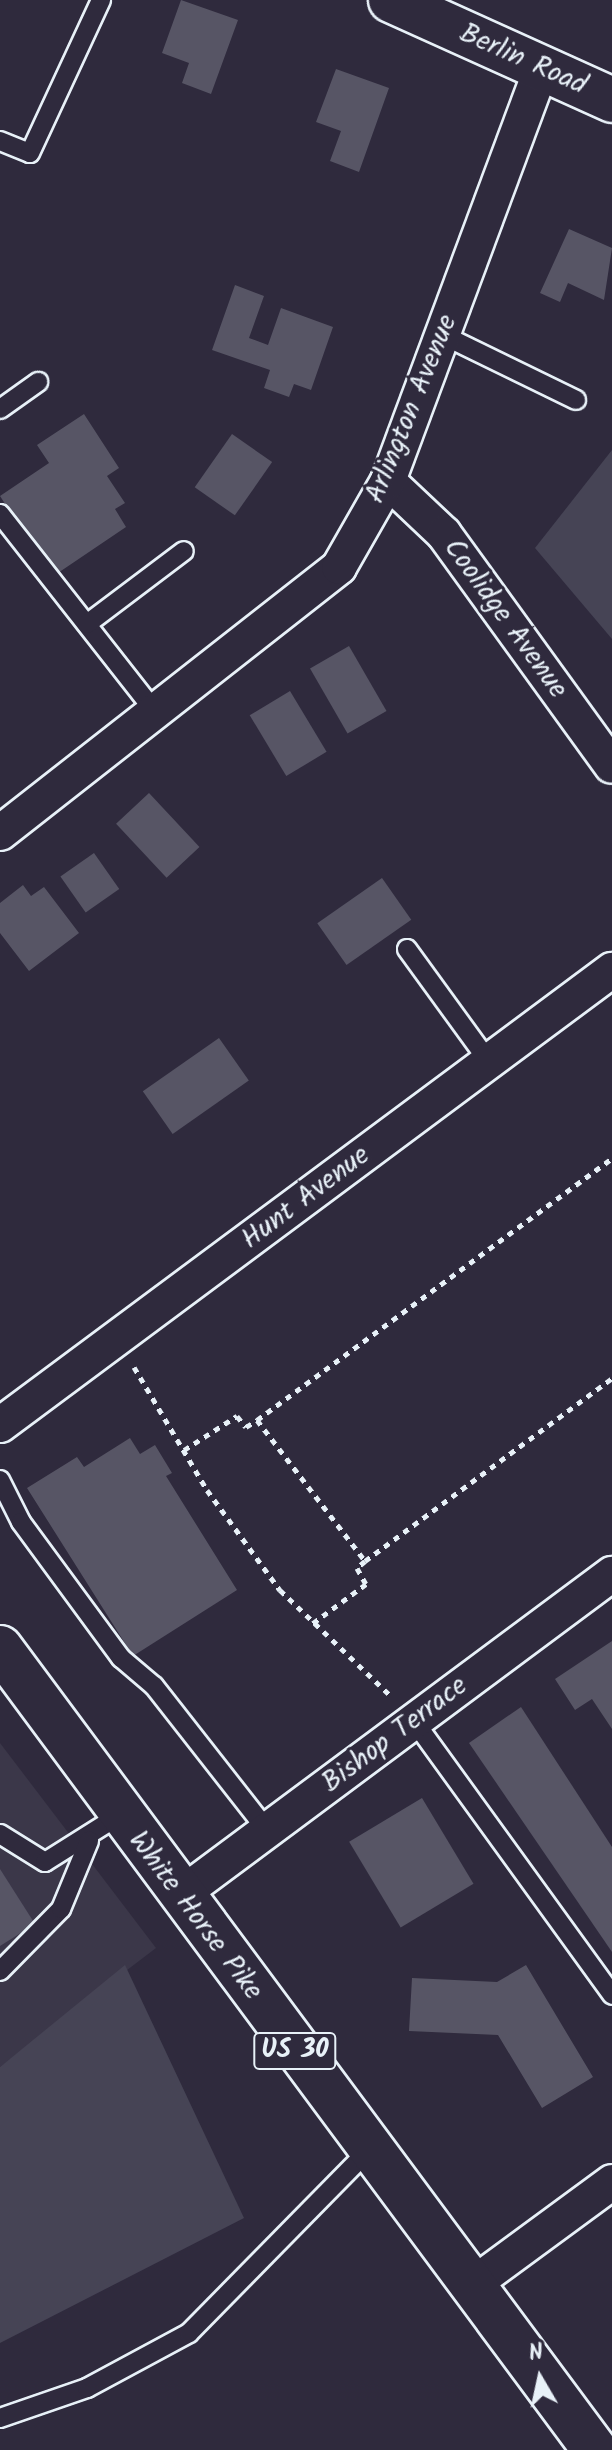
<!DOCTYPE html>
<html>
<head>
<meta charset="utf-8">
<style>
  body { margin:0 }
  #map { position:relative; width:612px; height:2450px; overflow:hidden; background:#2f2a3d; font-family:Kalam,sans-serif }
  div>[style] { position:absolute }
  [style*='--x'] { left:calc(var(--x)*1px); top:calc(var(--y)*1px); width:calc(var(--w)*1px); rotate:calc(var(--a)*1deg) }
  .built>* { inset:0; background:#3b3749 }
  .green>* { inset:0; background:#464455 }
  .building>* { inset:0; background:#575565; transform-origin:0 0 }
  .path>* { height:5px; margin-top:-2.5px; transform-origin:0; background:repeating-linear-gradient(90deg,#e8f1f8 0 6px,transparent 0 12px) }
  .roads { filter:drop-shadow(2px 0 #e8f1f8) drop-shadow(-2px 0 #e8f1f8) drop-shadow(0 2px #e8f1f8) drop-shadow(0 -2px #e8f1f8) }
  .lane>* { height:18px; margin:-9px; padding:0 9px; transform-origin:9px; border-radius:9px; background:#2f2a3d }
  .street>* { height:34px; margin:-17px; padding:0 17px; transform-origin:17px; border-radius:17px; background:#2f2a3d }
  .secondary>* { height:44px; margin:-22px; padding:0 22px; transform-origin:22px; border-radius:22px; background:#2f2a3d }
  .highway>* { height:44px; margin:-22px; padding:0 22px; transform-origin:22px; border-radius:22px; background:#2f2a3d }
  span { translate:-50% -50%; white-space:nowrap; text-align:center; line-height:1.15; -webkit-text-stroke:6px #2f2a3d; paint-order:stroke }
  .shield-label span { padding:2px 6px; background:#2f2a3d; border:2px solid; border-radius:6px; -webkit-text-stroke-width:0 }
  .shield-label { font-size:26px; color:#e8f1f8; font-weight:700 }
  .street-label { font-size:28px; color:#e8f1f8 }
  .north { position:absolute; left:500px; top:2338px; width:80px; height:80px; -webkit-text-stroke:6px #2f2a3d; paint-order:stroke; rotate:351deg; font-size:22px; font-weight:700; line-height:32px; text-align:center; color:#e8f1f8 }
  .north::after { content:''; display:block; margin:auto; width:28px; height:36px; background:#e8f1f8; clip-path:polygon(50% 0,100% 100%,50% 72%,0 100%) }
</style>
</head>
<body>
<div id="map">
  <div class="built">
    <div style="clip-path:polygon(0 1743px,156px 1948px,0 2067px)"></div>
  </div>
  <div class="green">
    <div style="clip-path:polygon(612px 450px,612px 639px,535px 548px)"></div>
    <div style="clip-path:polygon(125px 1965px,244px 2218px,0 2343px,0 2067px)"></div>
  </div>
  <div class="building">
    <div style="clip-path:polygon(181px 0,238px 20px,211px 94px,182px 83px,189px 63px,162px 53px)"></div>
    <div style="clip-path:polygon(336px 69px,389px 88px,359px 172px,330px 161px,341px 131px,316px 122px)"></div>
    <div style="clip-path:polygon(569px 229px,612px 248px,604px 300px,568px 283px,560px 302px,540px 293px)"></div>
    <div style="clip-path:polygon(235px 285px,264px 296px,249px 338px,268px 345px,281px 308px,333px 327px,311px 390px,294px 384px,289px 397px,264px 388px,270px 370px,212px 350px)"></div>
    <div style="clip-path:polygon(84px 414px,119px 468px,107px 476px,125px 503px,115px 509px,126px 527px,52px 577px,0 496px,49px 463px,37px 445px)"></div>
    <div style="left:232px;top:434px;width:49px;height:65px;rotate:35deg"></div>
    <div style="left:349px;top:646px;width:75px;height:45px;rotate:60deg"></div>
    <div style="left:290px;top:691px;width:71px;height:47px;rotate:59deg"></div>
    <div style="left:149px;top:793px;width:74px;height:45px;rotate:47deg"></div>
    <div style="left:94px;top:853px;width:44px;height:41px;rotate:55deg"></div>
    <div style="left:382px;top:878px;width:51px;height:79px;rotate:55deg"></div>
    <div style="clip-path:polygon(23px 885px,31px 896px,44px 887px,79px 933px,29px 971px,0 933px,0 903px)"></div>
    <div style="left:219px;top:1038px;width:52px;height:93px;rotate:55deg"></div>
    <div style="clip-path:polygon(130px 1438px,140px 1454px,155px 1445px,172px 1473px,166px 1476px,237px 1590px,133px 1656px,27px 1488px,77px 1457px,84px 1467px)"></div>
    <div style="clip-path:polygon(612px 1641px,612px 1729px,592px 1699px,575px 1710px,555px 1679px)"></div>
    <div style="clip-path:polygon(521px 1707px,612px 1847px,612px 1952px,469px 1743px)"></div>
    <div style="left:422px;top:1798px;width:100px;height:85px;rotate:59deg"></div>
    <div style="clip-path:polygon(0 1869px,35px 1924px,0 1946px)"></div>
    <div style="clip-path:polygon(526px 1965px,593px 2077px,542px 2108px,498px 2035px,409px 2031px,412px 1978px,497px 1982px)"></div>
  </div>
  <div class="path">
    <div style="--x:134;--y:1367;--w:143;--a:59.3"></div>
    <div style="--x:207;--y:1490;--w:124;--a:53.9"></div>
    <div style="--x:280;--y:1590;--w:153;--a:43.7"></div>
    <div style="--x:257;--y:1420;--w:441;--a:-36.4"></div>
    <div style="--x:184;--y:1450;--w:63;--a:-32.7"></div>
    <div style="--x:237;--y:1416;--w:14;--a:51"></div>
    <div style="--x:246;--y:1427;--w:13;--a:-32"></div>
    <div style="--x:257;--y:1420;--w:178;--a:52.5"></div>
    <div style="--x:365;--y:1561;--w:11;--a:139"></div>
    <div style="--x:357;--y:1568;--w:18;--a:61"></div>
    <div style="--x:366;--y:1584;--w:67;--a:143.5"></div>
    <div style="--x:365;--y:1561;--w:307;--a:-36.5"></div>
  </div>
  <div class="roads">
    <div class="lane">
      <div style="--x:0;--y:141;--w:32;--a:22"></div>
      <div style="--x:30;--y:153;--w:169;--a:-65.1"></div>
      <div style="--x:443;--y:335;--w:148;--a:26"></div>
      <div style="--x:0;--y:409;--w:47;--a:-35.4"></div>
      <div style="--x:0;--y:514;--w:251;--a:51.9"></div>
      <div style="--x:87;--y:624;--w:121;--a:-37"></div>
      <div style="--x:407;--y:949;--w:140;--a:54"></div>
      <div style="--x:0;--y:1480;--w:47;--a:63.4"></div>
      <div style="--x:21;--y:1522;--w:169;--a:53.7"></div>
      <div style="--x:121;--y:1658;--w:43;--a:40.3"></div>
      <div style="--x:154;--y:1686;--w:183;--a:51.9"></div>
      <div style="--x:414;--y:1721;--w:338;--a:54.1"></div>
      <div style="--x:0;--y:1834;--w:53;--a:31.9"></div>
      <div style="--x:45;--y:1862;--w:89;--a:-32.1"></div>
      <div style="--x:0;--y:1971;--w:87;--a:-45.5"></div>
      <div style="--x:61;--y:1909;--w:74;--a:-67.6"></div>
      <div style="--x:0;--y:2418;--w:92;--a:-19"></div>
      <div style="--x:87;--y:2388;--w:116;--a:-28.3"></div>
      <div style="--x:189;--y:2333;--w:258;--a:-45.5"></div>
    </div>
    <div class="street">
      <div style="--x:388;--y:481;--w:77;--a:43.4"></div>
      <div style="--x:444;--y:534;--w:286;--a:54.1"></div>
      <div style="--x:0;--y:833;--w:431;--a:-38.1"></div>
      <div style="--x:339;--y:567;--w:99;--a:-60.3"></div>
      <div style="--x:388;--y:481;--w:441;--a:-69.6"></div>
      <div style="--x:0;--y:1425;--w:763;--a:-36.63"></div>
      <div style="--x:179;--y:1896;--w:540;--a:-36.64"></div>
      <div style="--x:472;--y:2285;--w:174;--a:-36.3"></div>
    </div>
    <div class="secondary">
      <div style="--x:391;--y:0;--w:243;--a:24.3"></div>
    </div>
    <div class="highway">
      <div style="--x:0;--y:1648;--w:999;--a:53.43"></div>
    </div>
  </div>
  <div class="shield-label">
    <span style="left:295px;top:2051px">US 30</span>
  </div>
  <div class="street-label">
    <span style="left:523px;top:60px;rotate:24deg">Berlin Road</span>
    <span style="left:412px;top:409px;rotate:-68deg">Arlington Avenue</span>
    <span style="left:505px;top:619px;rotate:54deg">Coolidge Avenue</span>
    <span style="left:306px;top:1198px;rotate:-37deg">Hunt Avenue</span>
    <span style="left:395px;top:1735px;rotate:-37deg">Bishop Terrace</span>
    <span style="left:195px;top:1916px;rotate:53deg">White Horse Pike</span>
  </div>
  <div class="north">N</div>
</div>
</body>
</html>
